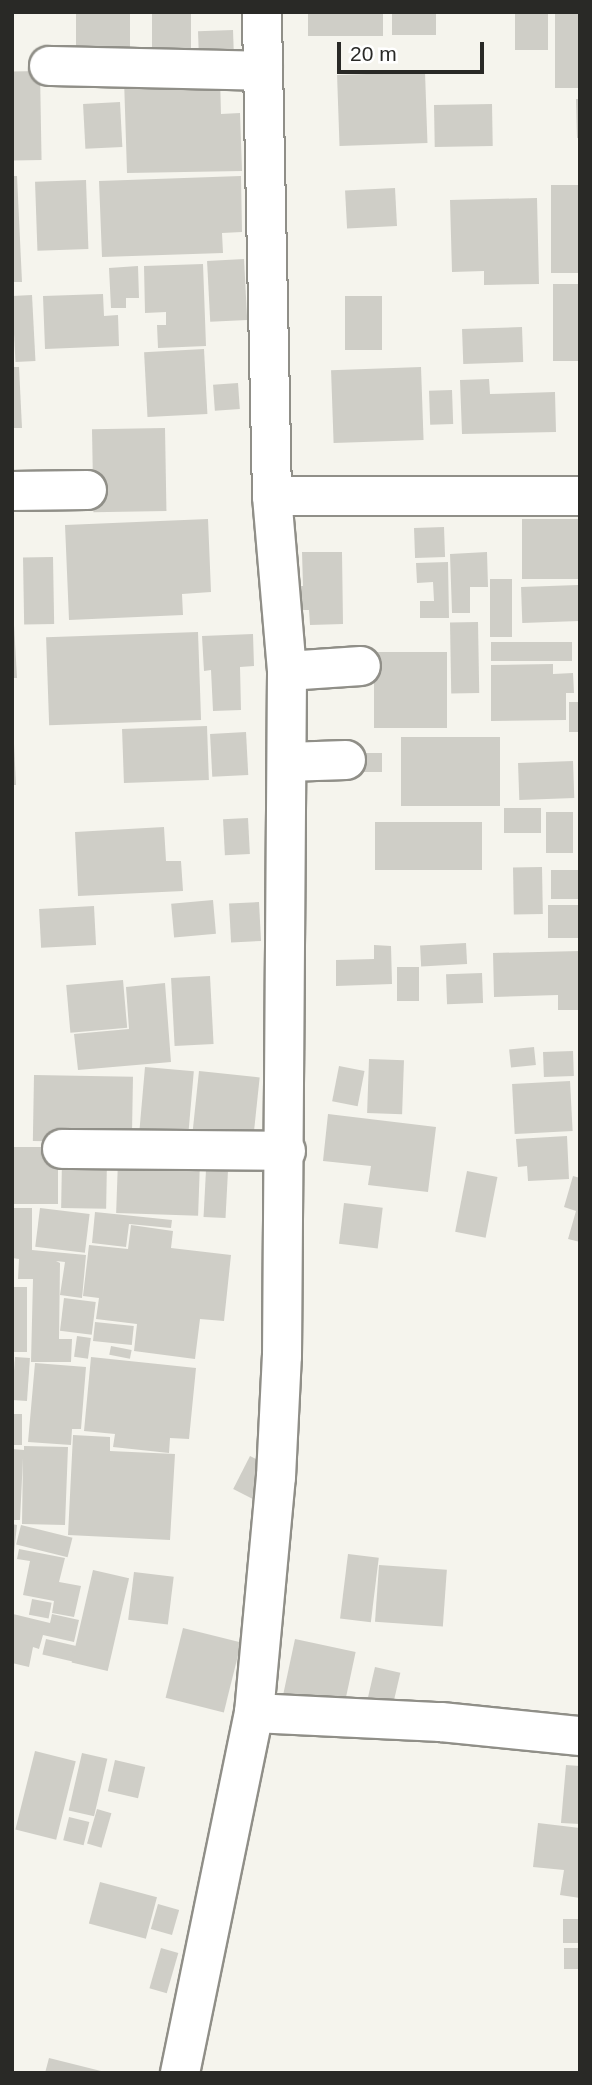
<!DOCTYPE html>
<html>
<head>
<meta charset="utf-8">
<style>
  body { margin:0 }
  #map { position:relative; width:592px; height:2085px; overflow:hidden; background:#f5f4ed; font-family:Helvetica,sans-serif }
  div>[style] { position:absolute }
  [style*='--x'] { left:calc(var(--x)*1px); top:calc(var(--y)*1px); width:calc(var(--w)*1px); rotate:calc(var(--a)*1deg) }
  .building>* { inset:0; background:#cfcec7; transform-origin:0 0 }
  .roads { filter:drop-shadow(2px 0 #908f88) drop-shadow(-2px 0 #908f88) drop-shadow(0 2px #908f88) drop-shadow(0 -2px #908f88) }
  .minor>* { height:38px; margin:-19px; padding:0 19px; transform-origin:19px; border-radius:19px; background:#fff }
  span { translate:-50% -50%; white-space:nowrap; text-align:center; line-height:1.15; -webkit-text-stroke:5px #fff; paint-order:stroke }
  .frame { position:absolute; inset:0; border:14px solid #292926; pointer-events:none }
  .scale { position:absolute; left:337px; top:42px; width:147px; height:32px; box-sizing:border-box; border:4px solid #292926; border-top:0; padding-left:9px; font-size:21px; line-height:24px; white-space:nowrap; color:#292926; -webkit-text-stroke:5px #fff; paint-order:stroke }
</style>
</head>
<body>
<div id="map">
  <div class="building">
    <div style="left:76px;top:12px;width:54px;height:44px"></div>
    <div style="left:152px;top:12px;width:39px;height:46px"></div>
    <div style="left:308px;top:12px;width:75px;height:24px"></div>
    <div style="left:392px;top:12px;width:44px;height:23px"></div>
    <div style="left:515px;top:12px;width:33px;height:38px"></div>
    <div style="left:555px;top:12px;width:25px;height:76px"></div>
    <div style="left:233px;top:30px;width:33px;height:35px;rotate:88deg"></div>
    <div style="left:40px;top:71px;width:89px;height:28px;rotate:89deg"></div>
    <div style="left:425px;top:72px;width:71px;height:88px;rotate:88deg"></div>
    <div style="clip-path:polygon(220px 77px,221px 114px,240px 113px,242px 171px,127px 173px,124px 79px)"></div>
    <div style="clip-path:polygon(576px 99px,580px 99px,580px 138px,577px 138px)"></div>
    <div style="left:120px;top:102px;width:45px;height:37px;rotate:87deg"></div>
    <div style="left:492px;top:104px;width:42px;height:58px;rotate:89deg"></div>
    <div style="clip-path:polygon(12px 176px,17px 176px,22px 282px,12px 282px)"></div>
    <div style="clip-path:polygon(241px 176px,242px 232px,222px 233px,223px 253px,102px 257px,99px 181px)"></div>
    <div style="left:86px;top:180px;width:69px;height:51px;rotate:88deg"></div>
    <div style="left:580px;top:185px;width:88px;height:29px;rotate:90deg"></div>
    <div style="left:395px;top:188px;width:38px;height:50px;rotate:87deg"></div>
    <div style="clip-path:polygon(537px 198px,539px 284px,484px 285px,484px 271px,452px 272px,450px 200px)"></div>
    <div style="left:244px;top:259px;width:61px;height:37px;rotate:87deg"></div>
    <div style="clip-path:polygon(203px 264px,206px 346px,158px 348px,157px 325px,166px 325px,166px 312px,145px 313px,144px 266px)"></div>
    <div style="clip-path:polygon(138px 266px,139px 298px,126px 298px,126px 308px,111px 308px,109px 268px)"></div>
    <div style="left:580px;top:284px;width:77px;height:27px;rotate:90deg"></div>
    <div style="clip-path:polygon(103px 294px,104px 316px,118px 315px,119px 346px,45px 349px,43px 296px)"></div>
    <div style="left:32px;top:295px;width:66px;height:20px;rotate:87deg"></div>
    <div style="left:382px;top:296px;width:54px;height:37px;rotate:90deg"></div>
    <div style="left:522px;top:327px;width:35px;height:60px;rotate:88deg"></div>
    <div style="left:204px;top:349px;width:65px;height:60px;rotate:87deg"></div>
    <div style="clip-path:polygon(12px 367px,19px 367px,22px 428px,12px 428px)"></div>
    <div style="left:421px;top:367px;width:73px;height:90px;rotate:88deg"></div>
    <div style="clip-path:polygon(489px 379px,490px 394px,555px 392px,556px 432px,462px 434px,460px 380px)"></div>
    <div style="left:238px;top:383px;width:26px;height:25px;rotate:86deg"></div>
    <div style="left:452px;top:390px;width:34px;height:23px;rotate:88deg"></div>
    <div style="left:165px;top:428px;width:83px;height:73px;rotate:89deg"></div>
    <div style="clip-path:polygon(208px 519px,211px 592px,182px 594px,183px 615px,69px 620px,65px 525px)"></div>
    <div style="left:579px;top:519px;width:60px;height:57px;rotate:90deg"></div>
    <div style="left:444px;top:527px;width:30px;height:30px;rotate:88deg"></div>
    <div style="clip-path:polygon(302px 552px,342px 552px,343px 624px,310px 625px,309px 610px,293px 610px,293px 586px,303px 586px)"></div>
    <div style="clip-path:polygon(487px 552px,488px 587px,470px 587px,470px 613px,452px 613px,450px 554px)"></div>
    <div style="left:53px;top:557px;width:67px;height:30px;rotate:89deg"></div>
    <div style="clip-path:polygon(448px 562px,449px 618px,420px 618px,420px 601px,434px 601px,433px 582px,417px 583px,416px 563px)"></div>
    <div style="left:490px;top:579px;width:22px;height:58px"></div>
    <div style="left:578px;top:585px;width:36px;height:57px;rotate:88deg"></div>
    <div style="clip-path:polygon(12px 589px,17px 678px,12px 678px)"></div>
    <div style="left:478px;top:622px;width:71px;height:28px;rotate:89deg"></div>
    <div style="left:198px;top:632px;width:88px;height:152px;rotate:88deg"></div>
    <div style="clip-path:polygon(253px 634px,254px 666px,240px 667px,241px 710px,213px 711px,211px 670px,204px 671px,202px 636px)"></div>
    <div style="left:491px;top:642px;width:81px;height:19px"></div>
    <div style="left:447px;top:652px;width:76px;height:73px;rotate:90deg"></div>
    <div style="clip-path:polygon(553px 664px,553px 674px,573px 673px,574px 693px,566px 693px,566px 720px,491px 721px,491px 665px)"></div>
    <div style="left:569px;top:702px;width:11px;height:30px"></div>
    <div style="left:207px;top:726px;width:54px;height:85px;rotate:88deg"></div>
    <div style="left:246px;top:732px;width:43px;height:36px;rotate:87deg"></div>
    <div style="left:500px;top:737px;width:69px;height:99px;rotate:90deg"></div>
    <div style="clip-path:polygon(12px 744px,14px 744px,16px 785px,12px 785px)"></div>
    <div style="left:353px;top:753px;width:29px;height:19px"></div>
    <div style="left:573px;top:761px;width:37px;height:55px;rotate:88deg"></div>
    <div style="left:504px;top:808px;width:37px;height:25px"></div>
    <div style="left:546px;top:812px;width:27px;height:41px"></div>
    <div style="left:248px;top:818px;width:36px;height:25px;rotate:87deg"></div>
    <div style="left:375px;top:822px;width:107px;height:48px"></div>
    <div style="clip-path:polygon(164px 827px,166px 861px,181px 861px,183px 891px,78px 896px,75px 832px)"></div>
    <div style="left:542px;top:867px;width:47px;height:29px;rotate:89deg"></div>
    <div style="left:580px;top:870px;width:29px;height:29px;rotate:90deg"></div>
    <div style="left:213px;top:900px;width:34px;height:42px;rotate:85deg"></div>
    <div style="left:259px;top:902px;width:39px;height:30px;rotate:87deg"></div>
    <div style="left:580px;top:905px;width:33px;height:32px;rotate:90deg"></div>
    <div style="left:94px;top:906px;width:39px;height:55px;rotate:87deg"></div>
    <div style="left:466px;top:943px;width:21px;height:46px;rotate:87deg"></div>
    <div style="clip-path:polygon(374px 945px,391px 946px,392px 984px,336px 986px,336px 960px,374px 959px)"></div>
    <div style="clip-path:polygon(580px 951px,580px 1010px,558px 1010px,558px 995px,494px 997px,493px 953px)"></div>
    <div style="left:419px;top:967px;width:34px;height:22px;rotate:90deg"></div>
    <div style="left:482px;top:973px;width:30px;height:36px;rotate:88deg"></div>
    <div style="left:210px;top:976px;width:68px;height:39px;rotate:87deg"></div>
    <div style="left:123px;top:980px;width:48px;height:57px;rotate:85deg"></div>
    <div style="clip-path:polygon(165px 983px,171px 1062px,78px 1070px,74px 1034px,129px 1029px,126px 987px)"></div>
    <div style="left:534px;top:1047px;width:18px;height:25px;rotate:84deg"></div>
    <div style="left:573px;top:1051px;width:25px;height:30px;rotate:88deg"></div>
    <div style="left:369px;top:1059px;width:35px;height:54px;rotate:2deg"></div>
    <div style="left:339px;top:1066px;width:26px;height:36px;rotate:11deg"></div>
    <div style="left:145px;top:1067px;width:49px;height:66px;rotate:5deg"></div>
    <div style="left:199px;top:1071px;width:61px;height:67px;rotate:6deg"></div>
    <div style="left:34px;top:1075px;width:99px;height:66px;rotate:1deg"></div>
    <div style="left:570px;top:1081px;width:50px;height:58px;rotate:87deg"></div>
    <div style="clip-path:polygon(328px 1114px,436px 1127px,428px 1192px,368px 1185px,371px 1166px,323px 1161px)"></div>
    <div style="clip-path:polygon(567px 1136px,569px 1179px,528px 1181px,527px 1166px,518px 1167px,516px 1139px)"></div>
    <div style="left:12px;top:1147px;width:46px;height:57px"></div>
    <div style="left:62px;top:1159px;width:45px;height:49px;rotate:1deg"></div>
    <div style="left:118px;top:1160px;width:82px;height:53px;rotate:2deg"></div>
    <div style="left:206px;top:1170px;width:22px;height:47px;rotate:3deg"></div>
    <div style="left:467px;top:1171px;width:31px;height:62px;rotate:11deg"></div>
    <div style="clip-path:polygon(573px 1176px,580px 1178px,580px 1242px,568px 1239px,576px 1211px,564px 1207px)"></div>
    <div style="left:344px;top:1203px;width:39px;height:41px;rotate:7deg"></div>
    <div style="clip-path:polygon(12px 1208px,32px 1208px,32px 1250px,86px 1255px,82px 1298px,60px 1295px,65px 1262px,56px 1261px,60px 1263px,59px 1339px,72px 1339px,71px 1362px,31px 1362px,33px 1279px,18px 1279px,19px 1259px,12px 1258px)"></div>
    <div style="left:40px;top:1208px;width:50px;height:39px;rotate:7deg"></div>
    <div style="clip-path:polygon(95px 1212px,172px 1220px,171px 1228px,129px 1224px,126px 1247px,92px 1243px)"></div>
    <div style="clip-path:polygon(131px 1225px,173px 1231px,171px 1248px,231px 1255px,224px 1321px,200px 1319px,195px 1359px,134px 1351px,137px 1324px,96px 1319px,99px 1298px,83px 1296px,89px 1245px,128px 1249px)"></div>
    <div style="left:12px;top:1287px;width:15px;height:65px"></div>
    <div style="left:64px;top:1298px;width:32px;height:33px;rotate:7deg"></div>
    <div style="left:95px;top:1322px;width:39px;height:19px;rotate:6deg"></div>
    <div style="left:77px;top:1336px;width:14px;height:21px;rotate:8deg"></div>
    <div style="left:111px;top:1346px;width:21px;height:9px;rotate:11deg"></div>
    <div style="left:15px;top:1357px;width:15px;height:43px;rotate:4deg"></div>
    <div style="clip-path:polygon(91px 1357px,196px 1368px,189px 1439px,170px 1438px,169px 1453px,113px 1447px,115px 1434px,84px 1431px)"></div>
    <div style="clip-path:polygon(35px 1363px,86px 1367px,81px 1429px,72px 1429px,71px 1445px,28px 1442px)"></div>
    <div style="left:12px;top:1414px;width:10px;height:31px"></div>
    <div style="clip-path:polygon(73px 1435px,110px 1437px,110px 1451px,175px 1454px,170px 1540px,68px 1535px)"></div>
    <div style="clip-path:polygon(24px 1446px,68px 1447px,65px 1525px,22px 1524px,23px 1458px,20px 1520px,12px 1520px,12px 1449px,24px 1450px)"></div>
    <div style="left:250px;top:1456px;width:22px;height:37px;rotate:27deg"></div>
    <div style="clip-path:polygon(12px 1524px,17px 1525px,14px 1553px,12px 1553px)"></div>
    <div style="left:21px;top:1525px;width:53px;height:20px;rotate:14deg"></div>
    <div style="clip-path:polygon(19px 1549px,65px 1558px,59px 1582px,81px 1586px,74px 1617px,52px 1613px,54px 1601px,23px 1595px,30px 1561px,17px 1559px)"></div>
    <div style="left:348px;top:1554px;width:31px;height:65px;rotate:7deg"></div>
    <div style="left:379px;top:1565px;width:68px;height:57px;rotate:4deg"></div>
    <div style="left:93px;top:1570px;width:37px;height:95px;rotate:13deg"></div>
    <div style="left:134px;top:1572px;width:40px;height:48px;rotate:7deg"></div>
    <div style="left:32px;top:1599px;width:20px;height:16px;rotate:11deg"></div>
    <div style="clip-path:polygon(13px 1614px,50px 1623px,52px 1614px,79px 1620px,74px 1642px,43px 1635px,39px 1649px,33px 1647px,29px 1667px,12px 1663px)"></div>
    <div style="left:183px;top:1628px;width:60px;height:72px;rotate:14deg"></div>
    <div style="left:46px;top:1639px;width:31px;height:16px;rotate:13deg"></div>
    <div style="left:295px;top:1639px;width:62px;height:59px;rotate:12deg"></div>
    <div style="left:375px;top:1667px;width:26px;height:31px;rotate:13deg"></div>
    <div style="left:35px;top:1751px;width:42px;height:81px;rotate:14deg"></div>
    <div style="left:82px;top:1753px;width:26px;height:59px;rotate:13deg"></div>
    <div style="left:115px;top:1760px;width:31px;height:32px;rotate:13deg"></div>
    <div style="clip-path:polygon(566px 1765px,580px 1766px,580px 1824px,561px 1823px)"></div>
    <div style="left:97px;top:1809px;width:15px;height:36px;rotate:16deg"></div>
    <div style="left:69px;top:1817px;width:21px;height:24px;rotate:14deg"></div>
    <div style="clip-path:polygon(538px 1823px,580px 1828px,580px 1898px,560px 1895px,564px 1870px,533px 1867px)"></div>
    <div style="left:100px;top:1882px;width:59px;height:43px;rotate:15deg"></div>
    <div style="left:158px;top:1904px;width:22px;height:26px;rotate:16deg"></div>
    <div style="left:580px;top:1919px;width:24px;height:17px;rotate:90deg"></div>
    <div style="left:161px;top:1948px;width:18px;height:42px;rotate:16deg"></div>
    <div style="left:564px;top:1948px;width:16px;height:21px"></div>
    <div style="clip-path:polygon(49px 2058px,105px 2072px,105px 2073px,45px 2073px)"></div>
  </div>
  <div class="roads">
    <div class="minor">
      <div style="--x:49;--y:66;--w:214;--a:1.3"></div>
      <div style="--x:12;--y:491;--w:75;--a:-0.8"></div>
      <div style="--x:272;--y:496;--w:308;--a:0"></div>
      <div style="--x:287;--y:671;--w:74;--a:-3.9"></div>
      <div style="--x:287;--y:762;--w:59;--a:-1.9"></div>
      <div style="--x:62;--y:1149;--w:224;--a:0.5"></div>
      <div style="--x:254;--y:1713;--w:187;--a:2.8"></div>
      <div style="--x:441;--y:1722;--w:140;--a:5.8"></div>
      <div style="--x:180;--y:2073;--w:368;--a:-78.4"></div>
      <div style="--x:254;--y:1713;--w:237;--a:-84.7"></div>
      <div style="--x:276;--y:1477;--w:121;--a:-87.2"></div>
      <div style="--x:282;--y:1356;--w:685;--a:-89.58"></div>
      <div style="--x:287;--y:671;--w:176;--a:-94.9"></div>
      <div style="--x:272;--y:496;--w:484;--a:-91.2"></div>
    </div>
  </div>
  <div class="frame"></div>
  <div class="scale">20 m</div>
</div>
</body>
</html>
